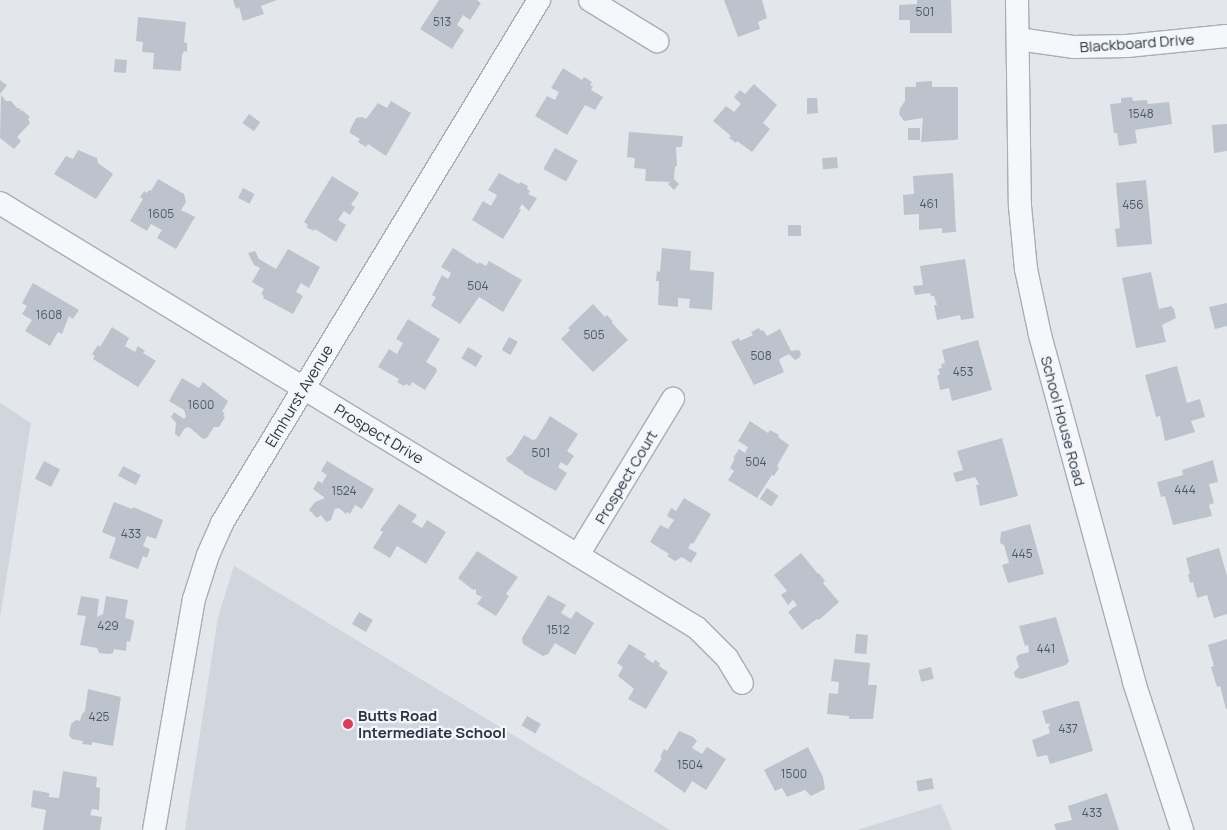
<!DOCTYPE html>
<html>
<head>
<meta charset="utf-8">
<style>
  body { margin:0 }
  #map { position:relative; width:1227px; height:830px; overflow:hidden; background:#e3e7ec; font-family:Manrope,sans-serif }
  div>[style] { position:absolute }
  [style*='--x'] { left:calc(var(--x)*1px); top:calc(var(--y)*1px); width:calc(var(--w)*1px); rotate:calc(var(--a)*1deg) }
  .built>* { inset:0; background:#d1d6de }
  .building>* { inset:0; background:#bcc3cd; transform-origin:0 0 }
  .roads { filter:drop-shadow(1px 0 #a7aeb7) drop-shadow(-1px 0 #a7aeb7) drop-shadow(0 1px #a7aeb7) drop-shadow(0 -1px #a7aeb7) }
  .minor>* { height:22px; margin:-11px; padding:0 11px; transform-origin:11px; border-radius:11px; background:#f6f7fa }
  .dots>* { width:14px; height:14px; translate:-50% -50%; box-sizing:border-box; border:2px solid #f3f6f9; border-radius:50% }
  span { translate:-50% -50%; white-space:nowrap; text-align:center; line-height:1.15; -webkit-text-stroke:4.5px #f3f6f9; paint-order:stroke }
  .number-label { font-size:12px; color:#4e5868 }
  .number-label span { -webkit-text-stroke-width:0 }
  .street-label { font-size:15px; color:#293446 }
  .poi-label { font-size:15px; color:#293446; font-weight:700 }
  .left { translate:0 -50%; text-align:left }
</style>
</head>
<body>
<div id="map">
  <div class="built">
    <div style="clip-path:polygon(0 403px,31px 423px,0 618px)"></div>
    <div style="clip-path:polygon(234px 566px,670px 830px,185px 830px,218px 617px)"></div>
    <div style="clip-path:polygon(941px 804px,952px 830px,857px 830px)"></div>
  </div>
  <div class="building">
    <div style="clip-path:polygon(233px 0,277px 0,261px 6px,264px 14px,243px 21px,239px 7px,236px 9px)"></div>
    <div style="clip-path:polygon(439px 0,477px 0,481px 3px,470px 20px,463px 15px,457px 25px,464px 30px,452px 49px,420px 29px)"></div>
    <div style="clip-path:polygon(724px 0,762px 0,767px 18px,758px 22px,760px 29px,738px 37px)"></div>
    <div style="clip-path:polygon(917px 0,951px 0,952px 33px,910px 33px,910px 20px,899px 20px,899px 5px,917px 4px)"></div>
    <div style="clip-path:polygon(138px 17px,186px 22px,184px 42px,187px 43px,187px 52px,184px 51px,182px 55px,181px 71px,153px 69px,154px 53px,142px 52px,143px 42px,136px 41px)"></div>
    <div style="left:115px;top:59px;width:12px;height:13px;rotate:5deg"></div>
    <div style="clip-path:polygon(563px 68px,582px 80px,584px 77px,592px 82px,590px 85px,593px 86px,591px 90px,603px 97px,595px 110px,585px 105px,567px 135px,535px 116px,547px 96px,555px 100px,559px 92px,551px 88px)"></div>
    <div style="clip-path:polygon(0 80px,7px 85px,0 94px)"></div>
    <div style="clip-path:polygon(932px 81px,932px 87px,958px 87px,958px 139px,955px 140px,921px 142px,923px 118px,904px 121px,899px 114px,900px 108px,905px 101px,905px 87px,916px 87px,916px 82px)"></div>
    <div style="clip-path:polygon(754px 84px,777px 105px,763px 123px,770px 129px,752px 152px,737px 141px,736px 143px,729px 138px,731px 136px,713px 121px,726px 106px,734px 112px,741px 104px,734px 97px,740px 90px,745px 94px)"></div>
    <div style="clip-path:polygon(1px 95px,6px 101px,11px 101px,17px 108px,21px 109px,19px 112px,22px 110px,30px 117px,28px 119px,30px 123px,17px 137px,21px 141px,14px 149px,0 138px)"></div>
    <div style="clip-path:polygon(1132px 97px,1133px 101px,1147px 100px,1148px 104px,1169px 102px,1172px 124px,1135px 130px,1137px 143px,1119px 146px,1117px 133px,1114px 133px,1110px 104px,1121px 103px,1121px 98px)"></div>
    <div style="clip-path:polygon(807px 98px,817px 98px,818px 113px,807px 114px)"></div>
    <div style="clip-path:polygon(391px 101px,411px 113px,386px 156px,368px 144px,366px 147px,358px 142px,360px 139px,350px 133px,350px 130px,356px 118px,362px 117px,366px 119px,378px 103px,387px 108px)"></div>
    <div style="left:249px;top:114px;width:14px;height:11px;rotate:36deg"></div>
    <div style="clip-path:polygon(1227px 124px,1227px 151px,1214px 153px,1212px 125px)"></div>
    <div style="left:908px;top:128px;width:12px;height:12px"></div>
    <div style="clip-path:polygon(629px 132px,683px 136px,682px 147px,676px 147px,677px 167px,675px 166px,674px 179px,679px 184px,674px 190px,668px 184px,670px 182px,645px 181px,646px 169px,634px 168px,635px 158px,627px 157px)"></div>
    <div style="left:555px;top:148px;width:26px;height:24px;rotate:29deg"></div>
    <div style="clip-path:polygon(78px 150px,97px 158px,98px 163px,113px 174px,96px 199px,54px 174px,66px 156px,73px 159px)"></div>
    <div style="left:837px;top:157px;width:11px;height:15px;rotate:85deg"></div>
    <div style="clip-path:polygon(499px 173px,519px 184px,520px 182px,528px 186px,527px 189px,530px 191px,528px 194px,537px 198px,529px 211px,522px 204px,519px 209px,521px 210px,503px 239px,472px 220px,483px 201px,491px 206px,497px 195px,488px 190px)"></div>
    <div style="clip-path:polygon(953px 173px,956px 232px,942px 233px,942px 228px,919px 230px,919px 214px,904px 215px,903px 195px,914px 194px,913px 176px)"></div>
    <div style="clip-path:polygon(332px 176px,359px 193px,351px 205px,355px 207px,350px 215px,344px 211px,338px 220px,346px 225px,336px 242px,315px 229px,314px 231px,306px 227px,308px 225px,304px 222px)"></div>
    <div style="clip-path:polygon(158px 179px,184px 194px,186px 202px,181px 210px,195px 217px,176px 249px,157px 238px,162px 230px,151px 224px,147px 231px,130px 221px,143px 199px,140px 197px,144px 191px,147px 193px,149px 190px,151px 191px)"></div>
    <div style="clip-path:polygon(1146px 180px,1152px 244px,1117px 247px,1115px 229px,1120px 228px,1116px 183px)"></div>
    <div style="left:243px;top:188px;width:13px;height:11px;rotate:27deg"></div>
    <div style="left:788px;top:225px;width:13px;height:11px"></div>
    <div style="clip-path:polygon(453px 248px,478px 264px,479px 262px,486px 266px,489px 261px,522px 280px,503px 312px,479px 297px,460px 324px,431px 306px,436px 297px,432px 295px,442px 275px,448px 279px,451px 273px,441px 267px)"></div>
    <div style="clip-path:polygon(662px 248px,691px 251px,690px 270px,714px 272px,712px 310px,689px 308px,690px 299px,678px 298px,678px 307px,658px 305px,659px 281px,656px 281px,657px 271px,660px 272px)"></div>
    <div style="clip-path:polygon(288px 249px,320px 267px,309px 288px,301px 283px,296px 292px,303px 296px,293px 314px,263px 298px,264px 296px,261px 294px,264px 289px,252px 282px,260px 268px,254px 265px,248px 253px,255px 251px,259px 259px,276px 269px)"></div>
    <div style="clip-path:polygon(965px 259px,974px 318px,961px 320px,960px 315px,937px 320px,934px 305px,937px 305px,934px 296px,931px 296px,930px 293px,915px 295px,913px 286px,923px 285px,920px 266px)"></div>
    <div style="clip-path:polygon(1151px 272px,1159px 309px,1171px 306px,1174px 309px,1176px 318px,1162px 325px,1166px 342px,1136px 348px,1122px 278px)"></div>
    <div style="clip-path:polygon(33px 283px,79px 310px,73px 319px,69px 316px,62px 334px,58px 332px,50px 346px,25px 331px,32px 320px,22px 314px,27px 306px,22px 303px)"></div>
    <div style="clip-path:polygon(1227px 303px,1227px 326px,1215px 329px,1209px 307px)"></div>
    <div style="clip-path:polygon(593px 304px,605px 317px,607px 315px,613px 322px,612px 323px,628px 340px,593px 372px,561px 339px,570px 330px,568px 328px)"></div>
    <div style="clip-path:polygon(408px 319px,440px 339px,426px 362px,436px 368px,437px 371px,425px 390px,412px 382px,410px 386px,406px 384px,404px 386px,397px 382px,399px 379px,378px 367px,389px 349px,397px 354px,403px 343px,396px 339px)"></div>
    <div style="clip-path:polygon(112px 327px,129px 338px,125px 346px,135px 352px,138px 346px,145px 351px,143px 353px,156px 361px,138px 387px,93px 359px,95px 356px,92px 354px,98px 345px,100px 347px)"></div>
    <div style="clip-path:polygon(759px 328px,761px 331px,763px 330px,767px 336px,780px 329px,791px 351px,799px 350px,801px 354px,799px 358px,795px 360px,789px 354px,781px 358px,779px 360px,784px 372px,754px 385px,731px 342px,739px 338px,740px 341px,753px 335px,751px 332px)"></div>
    <div style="left:509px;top:337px;width:10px;height:15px;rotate:29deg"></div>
    <div style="clip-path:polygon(978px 340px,992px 390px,952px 401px,949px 388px,940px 390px,937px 376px,940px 374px,938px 369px,942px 368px,941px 364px,945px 363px,942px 350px)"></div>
    <div style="left:468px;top:347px;width:17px;height:13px;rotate:31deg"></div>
    <div style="clip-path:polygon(1177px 366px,1187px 403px,1200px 399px,1205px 417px,1191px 421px,1195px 432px,1165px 441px,1160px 416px,1156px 417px,1145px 375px)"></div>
    <div style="clip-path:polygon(182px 378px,199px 388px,203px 382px,228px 401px,222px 412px,225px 413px,223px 416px,225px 417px,219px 427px,214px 427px,207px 438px,203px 439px,189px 427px,185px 428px,179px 437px,175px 434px,176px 423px,171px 417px,174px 412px,184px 419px,186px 416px,184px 410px,169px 401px)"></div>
    <div style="clip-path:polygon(550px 416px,578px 434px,567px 451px,574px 456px,567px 466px,561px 462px,558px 467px,567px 473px,556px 491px,523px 473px,524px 472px,507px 461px,506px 458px,512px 454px,524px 435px,533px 440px,536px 439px)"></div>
    <div style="clip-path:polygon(750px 421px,768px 433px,770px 430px,779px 435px,778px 437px,789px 445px,777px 466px,779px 468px,774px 476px,772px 475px,757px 498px,728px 480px,734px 471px,730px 468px,735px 458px,733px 458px,739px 449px,745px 453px,748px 447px,738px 441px)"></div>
    <div style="clip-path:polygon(1002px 438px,1018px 496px,980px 506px,976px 485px,979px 484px,975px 477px,956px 482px,953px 473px,963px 470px,957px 451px)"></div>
    <div style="clip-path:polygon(1213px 460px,1218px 482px,1209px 484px,1214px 503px,1209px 505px,1212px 516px,1173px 525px,1165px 496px,1161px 497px,1157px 482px,1183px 475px,1182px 470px)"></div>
    <div style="left:44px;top:461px;width:18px;height:20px;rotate:27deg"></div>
    <div style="clip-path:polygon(327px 461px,374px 489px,362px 509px,355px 505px,350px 514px,347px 512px,346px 514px,339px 508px,335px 509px,331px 520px,326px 522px,321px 515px,317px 518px,309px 510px,315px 502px,325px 498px,313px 489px,318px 481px,322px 483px,327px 475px,321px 471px)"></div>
    <div style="left:123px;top:466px;width:20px;height:11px;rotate:27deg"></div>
    <div style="left:767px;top:488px;width:14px;height:13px;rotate:34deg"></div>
    <div style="clip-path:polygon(684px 498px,711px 514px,693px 544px,691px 543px,688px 548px,697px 553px,691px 563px,682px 557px,675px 561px,667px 556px,669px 554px,650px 542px,660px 525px,668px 529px,674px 520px,667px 516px,671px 508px,676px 511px)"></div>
    <div style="clip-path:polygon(114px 502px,132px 509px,133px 507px,163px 520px,156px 539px,147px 536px,143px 546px,150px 549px,147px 558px,143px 556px,138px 569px,109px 558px,116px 538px,102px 532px)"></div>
    <div style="clip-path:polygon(399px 504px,417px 515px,412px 522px,422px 528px,427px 520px,446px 532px,426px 564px,397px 546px,390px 558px,373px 548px,383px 532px,380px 530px)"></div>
    <div style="clip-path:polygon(1030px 524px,1044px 574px,1008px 583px,1002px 565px,1009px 563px,1004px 545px,1000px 543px,1001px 532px)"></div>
    <div style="clip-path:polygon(1219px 548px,1227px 576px,1227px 614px,1214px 618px,1207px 595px,1197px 598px,1193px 582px,1190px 583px,1188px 574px,1190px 574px,1186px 558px)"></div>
    <div style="clip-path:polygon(477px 551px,518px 577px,506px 594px,509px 596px,496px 616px,477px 604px,482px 597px,476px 594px,476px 589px,473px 590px,458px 578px)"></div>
    <div style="clip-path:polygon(801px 553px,818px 574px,819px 573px,825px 581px,823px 583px,839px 602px,819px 620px,817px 619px,802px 630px,788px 612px,797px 605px,793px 600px,788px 605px,781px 595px,787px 591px,774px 575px)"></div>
    <div style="clip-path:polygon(548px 595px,566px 605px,561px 613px,571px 619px,576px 611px,594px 623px,575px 655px,555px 643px,548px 654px,543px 656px,523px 644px,522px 638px)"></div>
    <div style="clip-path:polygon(81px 596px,99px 599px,97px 617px,103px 614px,106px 596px,128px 600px,125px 618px,133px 620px,134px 623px,130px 642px,127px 641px,126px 651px,114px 649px,113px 653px,110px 654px,99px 653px,97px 648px,80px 645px,86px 616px,77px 615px)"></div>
    <div style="left:359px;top:612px;width:16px;height:14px;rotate:30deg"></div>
    <div style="clip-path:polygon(1056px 617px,1069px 661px,1066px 665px,1021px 679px,1015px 677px,1014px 672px,1019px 667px,1016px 658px,1018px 655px,1029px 652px,1028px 645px,1025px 646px,1019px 626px)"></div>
    <div style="left:856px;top:634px;width:12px;height:19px;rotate:5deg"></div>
    <div style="clip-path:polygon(1227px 639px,1227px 709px,1226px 709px,1220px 686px,1217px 687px,1211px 667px,1214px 666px,1208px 645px)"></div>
    <div style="clip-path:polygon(629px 644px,646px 654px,644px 657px,653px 663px,655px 660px,660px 663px,659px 666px,668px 672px,646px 709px,628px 699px,634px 689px,618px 676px,623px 667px,617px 663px)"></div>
    <div style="clip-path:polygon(834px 659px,870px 663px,868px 685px,877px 685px,873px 719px,849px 719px,849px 716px,827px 714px,829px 693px,838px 694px,839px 682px,831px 681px)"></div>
    <div style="left:931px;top:667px;width:12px;height:13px;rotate:76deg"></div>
    <div style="clip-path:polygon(88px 689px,121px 697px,113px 746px,92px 742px,92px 745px,82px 744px,83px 741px,72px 739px,69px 735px,71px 724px,76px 720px,80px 721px,82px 714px,85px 711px)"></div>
    <div style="clip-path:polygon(1075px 701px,1079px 701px,1093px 751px,1050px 764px,1047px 755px,1037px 757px,1032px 740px,1050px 733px,1048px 726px,1050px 726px,1049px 723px,1046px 724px,1042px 711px)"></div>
    <div style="left:527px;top:716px;width:16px;height:11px;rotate:30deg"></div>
    <div style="clip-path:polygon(679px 731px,693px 737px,697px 741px,692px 748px,702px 754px,707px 747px,726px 759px,706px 790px,692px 781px,685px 793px,654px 771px,662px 758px,660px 757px,664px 749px,667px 751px)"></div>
    <div style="clip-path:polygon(808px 747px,823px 777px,825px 789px,811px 796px,805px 790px,787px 797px,782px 788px,775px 791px,764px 770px)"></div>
    <div style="clip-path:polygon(63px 771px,97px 777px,96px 787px,100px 788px,99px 810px,92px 809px,90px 815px,102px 817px,100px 830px,43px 830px,46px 810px,31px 807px,33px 790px,49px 793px,49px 797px,59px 798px)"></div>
    <div style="left:932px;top:778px;width:11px;height:16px;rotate:80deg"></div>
    <div style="clip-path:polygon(1107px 793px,1119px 830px,1056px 830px,1054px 824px,1072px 820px,1068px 806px)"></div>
  </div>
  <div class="roads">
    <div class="minor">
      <div style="--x:590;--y:0;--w:79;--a:31.5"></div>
      <div style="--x:1017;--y:0;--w:206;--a:89.2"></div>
      <div style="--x:1020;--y:206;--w:63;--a:84.6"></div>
      <div style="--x:1026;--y:269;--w:67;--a:78"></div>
      <div style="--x:1040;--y:335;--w:360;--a:74.8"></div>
      <div style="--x:1134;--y:682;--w:156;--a:72"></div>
      <div style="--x:1018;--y:39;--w:57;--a:8.1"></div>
      <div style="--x:1074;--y:47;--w:53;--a:-1.1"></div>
      <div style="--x:1127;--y:46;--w:100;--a:-5.7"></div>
      <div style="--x:0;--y:203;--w:816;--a:31.37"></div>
      <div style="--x:697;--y:628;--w:42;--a:45"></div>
      <div style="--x:727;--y:658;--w:29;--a:59"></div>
      <div style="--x:578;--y:555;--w:183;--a:-58.7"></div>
      <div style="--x:154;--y:830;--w:234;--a:-80.2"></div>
      <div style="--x:194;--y:599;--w:46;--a:-72.3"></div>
      <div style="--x:208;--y:555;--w:35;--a:-66"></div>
      <div style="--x:222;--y:523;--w:612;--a:-58.78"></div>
    </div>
  </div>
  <div class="dots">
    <div style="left:348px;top:724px;background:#db3e58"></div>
  </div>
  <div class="number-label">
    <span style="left:925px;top:12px">501</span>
    <span style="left:442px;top:22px">513</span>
    <span style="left:1141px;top:114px">1548</span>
    <span style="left:929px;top:204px">461</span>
    <span style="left:1133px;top:205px">456</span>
    <span style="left:161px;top:214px">1605</span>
    <span style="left:478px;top:286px">504</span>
    <span style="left:49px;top:315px">1608</span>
    <span style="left:594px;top:335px">505</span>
    <span style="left:761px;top:356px">508</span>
    <span style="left:963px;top:372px">453</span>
    <span style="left:201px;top:405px">1600</span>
    <span style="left:541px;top:453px">501</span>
    <span style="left:756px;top:462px">504</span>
    <span style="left:1185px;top:490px">444</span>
    <span style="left:344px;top:491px">1524</span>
    <span style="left:131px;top:534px">433</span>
    <span style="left:1022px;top:554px">445</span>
    <span style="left:108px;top:626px">429</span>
    <span style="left:558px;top:630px">1512</span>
    <span style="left:1046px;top:649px">441</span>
    <span style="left:99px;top:717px">425</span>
    <span style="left:1068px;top:729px">437</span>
    <span style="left:690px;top:765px">1504</span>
    <span style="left:794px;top:774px">1500</span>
    <span style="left:1092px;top:813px">433</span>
  </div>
  <div class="street-label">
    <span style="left:1137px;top:43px;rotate:-4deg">Blackboard Drive</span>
    <span style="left:299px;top:396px;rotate:-59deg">Elmhurst Avenue</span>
    <span style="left:1063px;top:421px;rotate:75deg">School House Road</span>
    <span style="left:379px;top:434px;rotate:31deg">Prospect Drive</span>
    <span style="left:626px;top:477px;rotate:-59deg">Prospect Court</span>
  </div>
  <div class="poi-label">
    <span class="left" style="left:358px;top:724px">Butts Road<br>Intermediate School</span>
  </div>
</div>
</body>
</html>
